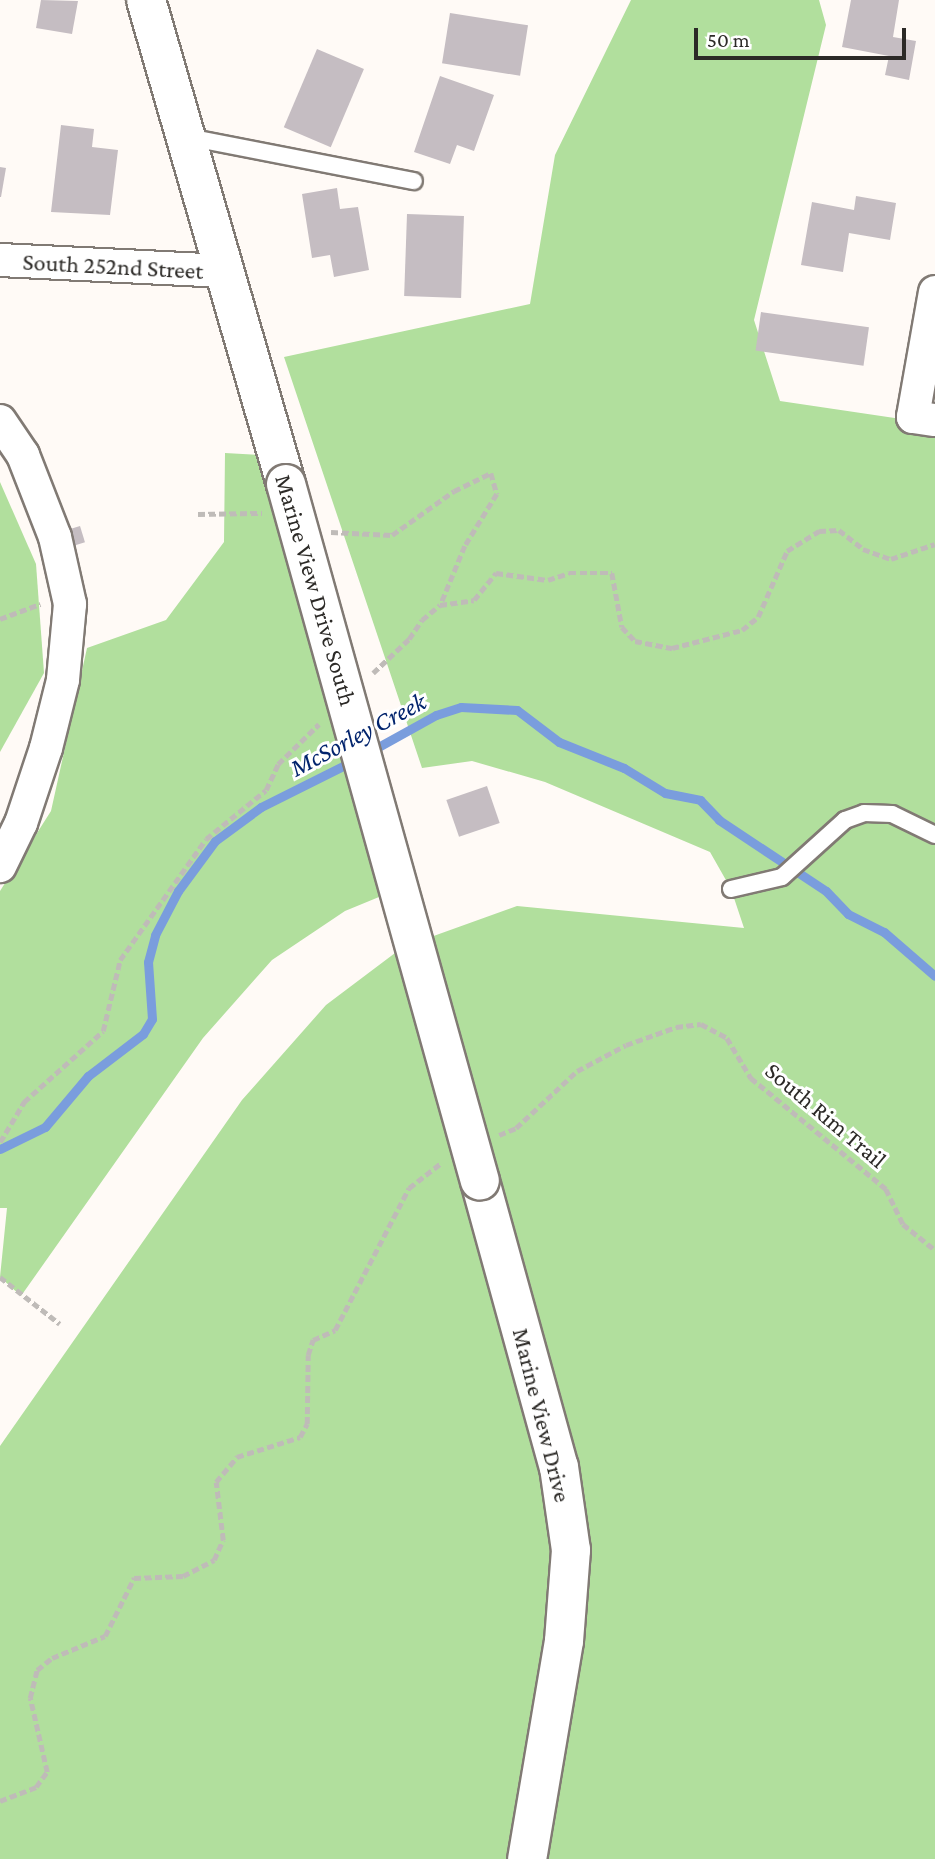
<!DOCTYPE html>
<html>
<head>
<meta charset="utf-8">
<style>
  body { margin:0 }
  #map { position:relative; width:935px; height:1859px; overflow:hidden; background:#fffaf6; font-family:"Crimson Pro",serif }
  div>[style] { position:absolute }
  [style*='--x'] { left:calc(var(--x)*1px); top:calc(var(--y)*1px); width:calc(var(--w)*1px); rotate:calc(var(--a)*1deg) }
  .green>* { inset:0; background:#b1df9d }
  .stream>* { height:9px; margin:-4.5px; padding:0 4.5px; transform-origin:4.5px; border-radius:4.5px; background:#7a9ddd }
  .building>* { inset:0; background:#c5bdc2; transform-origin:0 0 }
  .path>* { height:4.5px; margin-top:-2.25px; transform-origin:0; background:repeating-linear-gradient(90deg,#bfbbb8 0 7px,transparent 0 10.5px) }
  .roads { filter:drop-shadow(2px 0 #817a74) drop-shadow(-2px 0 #817a74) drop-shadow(0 2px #817a74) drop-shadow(0 -2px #817a74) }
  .service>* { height:16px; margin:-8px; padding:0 8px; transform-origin:8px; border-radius:8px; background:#fff }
  .minor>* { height:32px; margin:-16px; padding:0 16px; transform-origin:16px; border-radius:16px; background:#fff }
  .secondary>* { height:38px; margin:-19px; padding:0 19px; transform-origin:19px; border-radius:19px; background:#fff }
  .bridges { filter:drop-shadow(2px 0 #817a74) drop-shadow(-2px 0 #817a74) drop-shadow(0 2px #817a74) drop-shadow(0 -2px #817a74) }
  .secondary-bridge>* { height:38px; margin:-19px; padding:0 19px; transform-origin:19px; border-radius:19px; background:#fff }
  span { translate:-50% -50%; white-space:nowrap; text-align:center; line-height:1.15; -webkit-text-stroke:6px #fff; paint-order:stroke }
  .street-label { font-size:24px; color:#2c2a27 }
  .water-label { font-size:26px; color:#02246d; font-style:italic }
  .scale { position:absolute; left:694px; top:28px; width:212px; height:32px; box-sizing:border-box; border:4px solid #2c2a27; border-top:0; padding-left:9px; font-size:21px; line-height:24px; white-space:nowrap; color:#2c2a27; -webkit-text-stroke:5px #fff; paint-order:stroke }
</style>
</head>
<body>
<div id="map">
  <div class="green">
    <div style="clip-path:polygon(631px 0,819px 0,826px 25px,754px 320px,780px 401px,935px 424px,935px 1859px,0 1859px,0 1446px,242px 1100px,326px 1005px,403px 947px,517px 906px,744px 928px,731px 889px,710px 852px,545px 782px,472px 761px,422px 768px,284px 357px,530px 304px,555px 155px)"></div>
    <div style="clip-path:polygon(225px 453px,263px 455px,396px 890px,345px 911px,272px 960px,203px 1038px,21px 1296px,0 1277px,7px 1208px,0 1208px,0 891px,51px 811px,87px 648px,166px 620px,224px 542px)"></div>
    <div style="clip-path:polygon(0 482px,36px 564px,44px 673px,0 752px)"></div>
  </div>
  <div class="stream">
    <div style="--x:371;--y:751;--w:74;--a:-29"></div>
    <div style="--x:436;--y:715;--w:26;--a:-18"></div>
    <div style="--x:461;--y:707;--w:56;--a:3.1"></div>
    <div style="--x:517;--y:710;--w:53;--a:37.3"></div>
    <div style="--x:559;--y:742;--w:70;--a:21.8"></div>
    <div style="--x:624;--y:768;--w:48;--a:31.4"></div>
    <div style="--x:665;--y:793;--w:36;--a:11"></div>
    <div style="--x:700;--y:800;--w:28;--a:46"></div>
    <div style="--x:719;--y:820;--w:128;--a:33.6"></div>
    <div style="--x:826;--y:891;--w:32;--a:46"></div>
    <div style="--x:848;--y:914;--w:40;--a:26.6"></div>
    <div style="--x:884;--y:932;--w:67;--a:40.8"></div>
    <div style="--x:0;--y:1149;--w:50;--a:-26.1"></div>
    <div style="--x:45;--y:1127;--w:67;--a:-49.9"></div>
    <div style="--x:88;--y:1076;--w:69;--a:-37.4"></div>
    <div style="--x:143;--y:1034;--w:17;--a:-59"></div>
    <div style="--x:152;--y:1019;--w:57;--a:-94"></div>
    <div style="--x:148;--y:962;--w:28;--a:-75"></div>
    <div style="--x:155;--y:935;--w:50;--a:-62.4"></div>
    <div style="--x:178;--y:891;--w:62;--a:-53.5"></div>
    <div style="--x:215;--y:841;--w:57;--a:-36.5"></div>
    <div style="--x:261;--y:807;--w:103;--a:-26.6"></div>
  </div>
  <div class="building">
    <div style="clip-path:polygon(41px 0,78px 1px,72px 34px,36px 28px)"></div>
    <div style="clip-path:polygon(851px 0,899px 0,893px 37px,916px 41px,909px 80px,885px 75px,889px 56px,842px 47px)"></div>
    <div style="left:450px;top:13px;width:79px;height:51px;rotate:9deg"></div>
    <div style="left:317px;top:49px;width:51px;height:85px;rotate:23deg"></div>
    <div style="clip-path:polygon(440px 76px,494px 95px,474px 151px,457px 145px,450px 164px,414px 152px)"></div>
    <div style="clip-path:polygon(61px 125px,94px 129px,92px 147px,118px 150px,110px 215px,51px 212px)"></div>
    <div style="clip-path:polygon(0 167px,6px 168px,1px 197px,0 197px)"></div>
    <div style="clip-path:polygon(337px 188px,340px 209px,358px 207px,369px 270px,334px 277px,330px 255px,312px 258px,302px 194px)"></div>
    <div style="clip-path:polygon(856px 196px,896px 203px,890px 240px,849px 233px,843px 272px,801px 265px,812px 202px,854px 210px)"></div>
    <div style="left:407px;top:214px;width:57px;height:82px;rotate:2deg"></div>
    <div style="left:761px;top:312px;width:109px;height:39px;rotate:8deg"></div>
    <div style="left:80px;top:526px;width:17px;height:16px;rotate:73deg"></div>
    <div style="left:487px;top:786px;width:39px;height:43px;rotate:71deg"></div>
  </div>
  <div class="path">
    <div style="--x:198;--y:514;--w:64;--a:-0.9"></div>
    <div style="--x:331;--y:532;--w:61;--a:2.8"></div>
    <div style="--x:392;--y:535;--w:76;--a:-35.4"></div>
    <div style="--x:454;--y:491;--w:41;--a:-25.9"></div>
    <div style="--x:491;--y:473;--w:22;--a:74"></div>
    <div style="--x:497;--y:494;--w:61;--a:121.6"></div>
    <div style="--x:465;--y:546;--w:63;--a:112.5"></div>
    <div style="--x:0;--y:619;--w:43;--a:-20.6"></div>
    <div style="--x:373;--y:673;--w:50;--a:-43.4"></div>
    <div style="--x:409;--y:639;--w:23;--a:-56"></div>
    <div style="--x:422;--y:620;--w:23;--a:-40"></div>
    <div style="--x:440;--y:605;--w:34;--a:-8"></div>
    <div style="--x:474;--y:600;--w:35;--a:-51"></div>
    <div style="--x:496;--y:573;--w:52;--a:7.7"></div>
    <div style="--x:548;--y:580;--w:22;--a:-18"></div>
    <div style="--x:569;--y:573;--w:43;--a:0"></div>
    <div style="--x:612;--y:573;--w:55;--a:79.5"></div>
    <div style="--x:622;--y:627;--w:19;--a:47"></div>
    <div style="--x:635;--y:641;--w:38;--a:11"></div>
    <div style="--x:672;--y:648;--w:72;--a:-14.4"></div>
    <div style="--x:742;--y:630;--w:21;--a:-39"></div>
    <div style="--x:758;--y:617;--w:72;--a:-66.3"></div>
    <div style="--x:787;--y:551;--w:38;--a:-32"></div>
    <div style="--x:819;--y:531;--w:20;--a:-3"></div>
    <div style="--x:839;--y:530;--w:31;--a:38"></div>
    <div style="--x:863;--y:549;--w:30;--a:20"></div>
    <div style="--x:891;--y:559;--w:46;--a:-18.8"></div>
    <div style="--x:499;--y:1135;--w:18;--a:-22"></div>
    <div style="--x:516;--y:1128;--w:83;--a:-43.1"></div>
    <div style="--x:577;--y:1071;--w:55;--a:-28"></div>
    <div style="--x:626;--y:1045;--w:53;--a:-19.8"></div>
    <div style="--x:676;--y:1027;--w:25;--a:-7"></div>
    <div style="--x:701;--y:1024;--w:30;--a:28"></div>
    <div style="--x:727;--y:1038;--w:47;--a:59"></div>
    <div style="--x:751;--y:1078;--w:175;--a:39.4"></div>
    <div style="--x:886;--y:1189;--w:39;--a:64"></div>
    <div style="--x:903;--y:1224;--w:41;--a:39.1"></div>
    <div style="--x:0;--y:1142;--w:47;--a:-59"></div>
    <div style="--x:24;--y:1102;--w:106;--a:-41.9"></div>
    <div style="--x:103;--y:1031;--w:73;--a:-76.5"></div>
    <div style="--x:120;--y:960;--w:148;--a:-54.6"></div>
    <div style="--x:206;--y:839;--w:77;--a:-39.2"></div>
    <div style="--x:266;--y:790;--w:29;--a:-65"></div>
    <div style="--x:278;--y:764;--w:57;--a:-44.3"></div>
    <div style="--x:0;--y:1277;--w:76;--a:38.1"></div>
    <div style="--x:0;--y:1801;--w:39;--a:-21"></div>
    <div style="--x:36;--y:1787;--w:19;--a:-54"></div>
    <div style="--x:47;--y:1772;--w:76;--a:-102.9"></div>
    <div style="--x:30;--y:1698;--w:29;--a:-76"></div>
    <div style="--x:37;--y:1670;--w:19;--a:-39"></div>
    <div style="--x:52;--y:1658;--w:57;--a:-22.5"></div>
    <div style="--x:105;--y:1636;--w:65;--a:-63.4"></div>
    <div style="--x:134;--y:1578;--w:49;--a:-2.3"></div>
    <div style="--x:183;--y:1576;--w:35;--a:-27"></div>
    <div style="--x:214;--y:1560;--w:22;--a:-66"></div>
    <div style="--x:223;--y:1540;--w:58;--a:-96.9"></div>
    <div style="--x:216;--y:1482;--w:33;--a:-50"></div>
    <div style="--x:237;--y:1457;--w:66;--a:-17.6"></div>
    <div style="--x:300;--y:1437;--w:15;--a:-62"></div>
    <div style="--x:307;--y:1424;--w:69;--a:-89.2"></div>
    <div style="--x:308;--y:1355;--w:16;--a:-72"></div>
    <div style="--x:313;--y:1340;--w:24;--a:-24"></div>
    <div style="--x:335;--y:1330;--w:160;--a:-62.5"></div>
    <div style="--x:409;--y:1188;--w:41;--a:-38"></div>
  </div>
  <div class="roads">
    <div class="service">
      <div style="--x:187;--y:137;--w:231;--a:11"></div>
      <div style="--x:731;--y:889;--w:52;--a:-13.2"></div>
      <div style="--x:782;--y:877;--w:85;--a:-42.1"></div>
      <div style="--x:845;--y:820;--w:20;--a:-20"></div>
      <div style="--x:864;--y:813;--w:28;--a:2"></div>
      <div style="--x:892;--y:814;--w:48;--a:26"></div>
    </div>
    <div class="minor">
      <div style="--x:0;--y:260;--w:227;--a:2.8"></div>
      <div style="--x:935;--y:292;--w:127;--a:100"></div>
      <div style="--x:913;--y:417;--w:22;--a:8"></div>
      <div style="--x:0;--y:421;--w:41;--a:55.9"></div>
      <div style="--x:23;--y:455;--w:88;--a:68.7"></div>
      <div style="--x:55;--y:537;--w:69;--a:77.4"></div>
      <div style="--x:70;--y:604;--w:76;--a:95.3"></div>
      <div style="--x:63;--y:680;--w:70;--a:104"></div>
      <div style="--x:46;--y:748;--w:79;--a:108.4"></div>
      <div style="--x:21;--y:823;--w:48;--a:116"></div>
    </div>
    <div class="secondary">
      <div style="--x:146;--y:0;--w:504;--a:73.87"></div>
      <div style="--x:480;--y:1181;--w:297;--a:74.6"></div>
      <div style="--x:559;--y:1467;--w:84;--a:81.8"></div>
      <div style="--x:571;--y:1550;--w:91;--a:94.4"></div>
      <div style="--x:564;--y:1641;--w:221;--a:99.6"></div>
    </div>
  </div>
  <div class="bridges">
    <div class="secondary-bridge">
      <div style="--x:286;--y:484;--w:723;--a:74.45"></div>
    </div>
  </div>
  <div class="street-label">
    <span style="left:113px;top:266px;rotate:3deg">South 252nd Street</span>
    <span style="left:316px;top:590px;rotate:74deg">Marine View Drive South</span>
    <span style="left:826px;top:1115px;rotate:40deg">South Rim Trail</span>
    <span style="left:542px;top:1415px;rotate:76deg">Marine View Drive</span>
  </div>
  <div class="water-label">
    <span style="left:358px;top:735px;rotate:-28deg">McSorley Creek</span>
  </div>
  <div class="scale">50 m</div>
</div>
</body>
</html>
